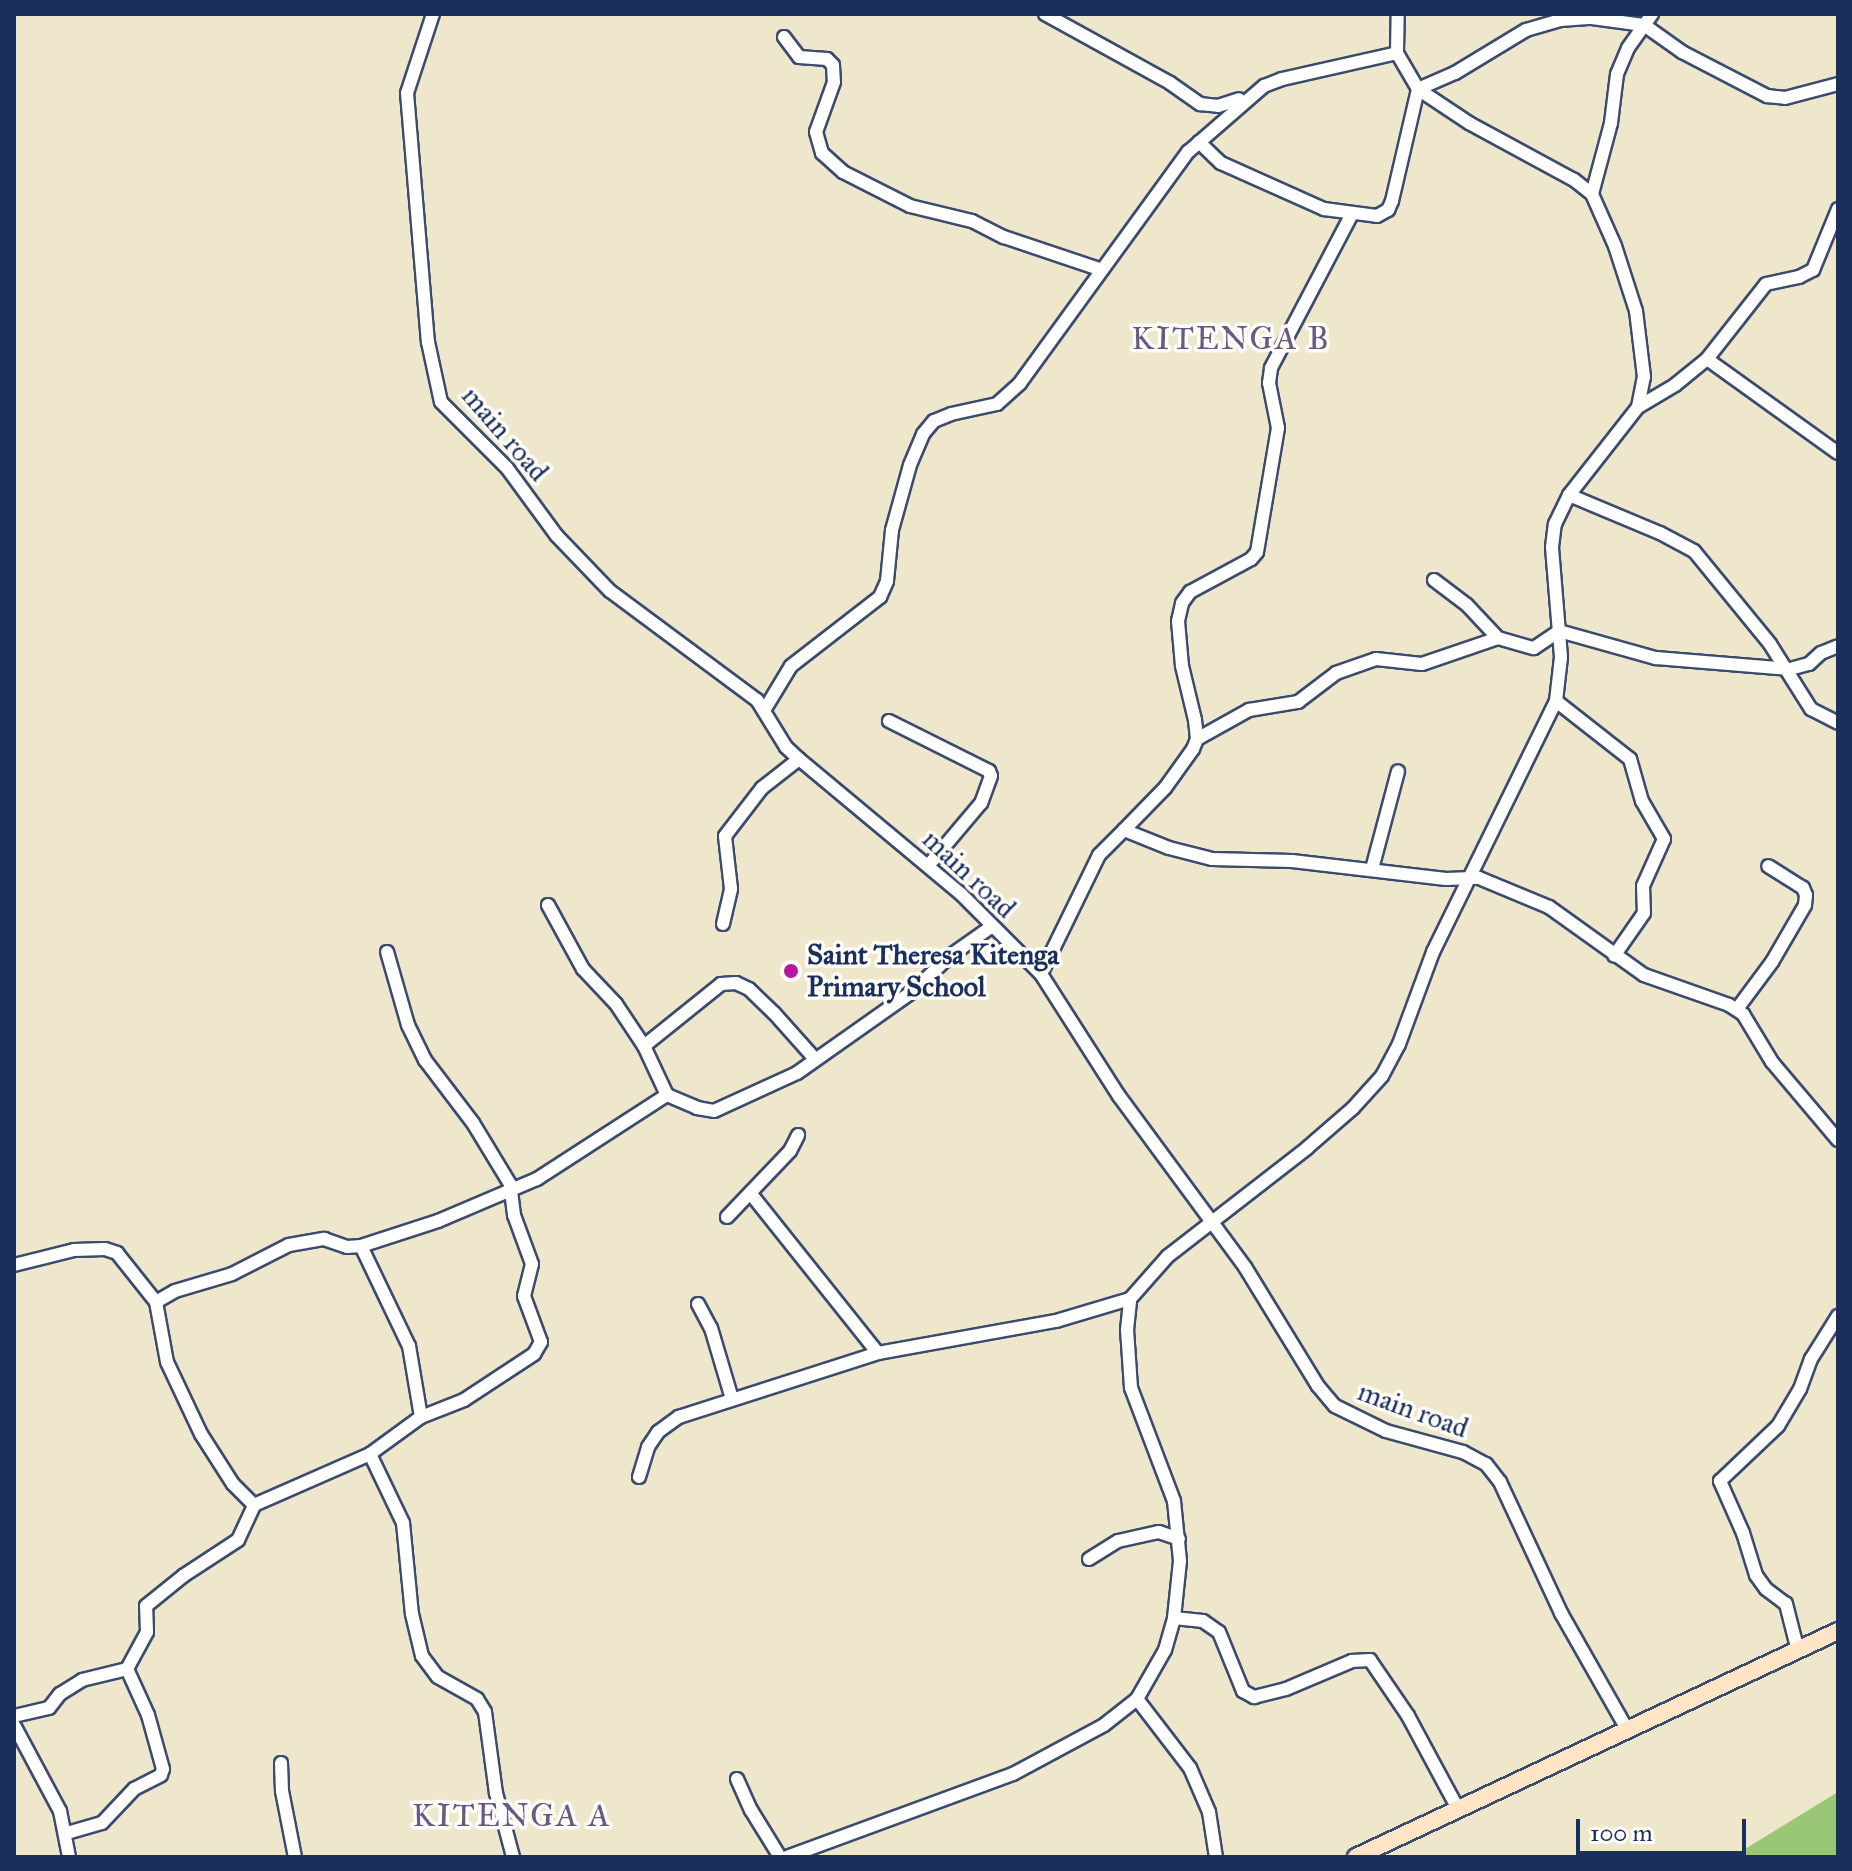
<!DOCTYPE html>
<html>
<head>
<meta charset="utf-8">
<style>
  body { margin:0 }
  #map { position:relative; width:1852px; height:1871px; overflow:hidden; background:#eee7cc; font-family:"IM FELL Great Primer",serif }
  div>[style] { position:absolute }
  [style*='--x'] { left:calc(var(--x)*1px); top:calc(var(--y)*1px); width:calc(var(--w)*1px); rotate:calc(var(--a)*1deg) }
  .green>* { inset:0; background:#99c775 }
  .roads { filter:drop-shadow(2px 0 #3b4b6e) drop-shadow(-2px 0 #3b4b6e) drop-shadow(0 2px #3b4b6e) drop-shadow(0 -2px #3b4b6e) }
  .street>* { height:12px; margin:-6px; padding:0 6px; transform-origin:6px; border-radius:6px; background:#fff }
  .secondary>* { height:16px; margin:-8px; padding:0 8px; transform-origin:8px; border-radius:8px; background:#ffe4c6 }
  .dots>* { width:22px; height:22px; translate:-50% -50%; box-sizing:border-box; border:4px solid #fdfcf7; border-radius:50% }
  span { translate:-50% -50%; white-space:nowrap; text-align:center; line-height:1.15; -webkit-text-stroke:7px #fdfcf7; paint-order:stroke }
  .street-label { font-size:28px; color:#1b2f5e }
  .poi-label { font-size:28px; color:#1b2f5e; font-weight:700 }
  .left { translate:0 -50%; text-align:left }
  .quarter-label { font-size:32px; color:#695883; letter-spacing:2px }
  .frame { position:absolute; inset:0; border:16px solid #1b2f5e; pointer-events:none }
  .scale { position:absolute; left:1576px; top:1819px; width:170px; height:36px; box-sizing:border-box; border:4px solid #1b2f5e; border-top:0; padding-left:10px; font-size:24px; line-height:28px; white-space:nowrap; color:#1b2f5e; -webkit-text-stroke:6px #fdfcf7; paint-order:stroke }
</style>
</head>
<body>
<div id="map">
  <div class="green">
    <div style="clip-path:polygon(1838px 1792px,1838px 1857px,1732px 1857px)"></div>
  </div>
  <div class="roads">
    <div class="street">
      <div style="--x:433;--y:14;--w:83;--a:108.2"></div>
      <div style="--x:407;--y:93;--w:250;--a:85.2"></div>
      <div style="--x:428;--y:342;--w:61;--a:77.8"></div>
      <div style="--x:441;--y:402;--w:93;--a:45"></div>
      <div style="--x:507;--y:468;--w:84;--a:53.7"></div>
      <div style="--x:557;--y:536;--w:76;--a:46.1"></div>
      <div style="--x:610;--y:591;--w:183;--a:36.6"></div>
      <div style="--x:757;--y:700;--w:55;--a:58.3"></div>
      <div style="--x:786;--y:747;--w:18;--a:43"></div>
      <div style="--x:799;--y:759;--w:211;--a:39.8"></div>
      <div style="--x:961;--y:894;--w:113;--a:45"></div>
      <div style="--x:1041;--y:974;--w:145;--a:57.4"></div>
      <div style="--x:1119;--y:1096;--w:212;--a:53.6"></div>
      <div style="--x:1245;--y:1267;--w:140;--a:58.5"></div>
      <div style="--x:1318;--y:1386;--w:26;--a:50"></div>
      <div style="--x:1335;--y:1406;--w:57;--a:26.1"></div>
      <div style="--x:1386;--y:1431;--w:80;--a:15.3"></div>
      <div style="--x:1463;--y:1452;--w:26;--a:28"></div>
      <div style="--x:1486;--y:1464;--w:23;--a:52"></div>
      <div style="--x:1500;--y:1482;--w:145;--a:65"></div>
      <div style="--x:1561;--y:1613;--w:133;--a:60.4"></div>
      <div style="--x:1045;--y:14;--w:143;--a:28.9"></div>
      <div style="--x:1170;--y:83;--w:37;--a:35"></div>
      <div style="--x:1200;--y:104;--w:18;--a:6"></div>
      <div style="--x:1218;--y:106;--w:22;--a:-18"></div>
      <div style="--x:784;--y:37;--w:25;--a:53"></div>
      <div style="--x:799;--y:57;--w:28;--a:4"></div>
      <div style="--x:827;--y:59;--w:8;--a:45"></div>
      <div style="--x:833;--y:65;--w:17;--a:87"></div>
      <div style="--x:834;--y:82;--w:53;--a:109.8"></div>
      <div style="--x:816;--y:132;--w:22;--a:74"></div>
      <div style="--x:822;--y:153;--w:28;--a:42"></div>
      <div style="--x:843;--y:172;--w:75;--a:26.9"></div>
      <div style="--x:910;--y:206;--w:64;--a:13.6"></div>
      <div style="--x:972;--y:221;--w:36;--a:27"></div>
      <div style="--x:1004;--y:237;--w:103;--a:18.6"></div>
      <div style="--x:1199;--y:142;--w:30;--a:44"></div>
      <div style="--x:1221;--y:163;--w:113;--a:24.1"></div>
      <div style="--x:1324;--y:209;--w:53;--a:7.5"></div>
      <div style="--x:1377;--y:216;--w:13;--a:-29"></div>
      <div style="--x:1388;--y:210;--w:10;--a:-66"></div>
      <div style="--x:1392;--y:201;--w:115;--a:-76.9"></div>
      <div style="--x:1418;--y:89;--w:40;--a:-23.4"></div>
      <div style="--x:1455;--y:73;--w:83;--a:-31.2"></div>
      <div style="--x:1526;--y:30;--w:35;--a:-16"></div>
      <div style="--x:1560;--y:20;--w:32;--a:-4"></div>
      <div style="--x:1592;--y:18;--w:52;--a:7.7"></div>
      <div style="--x:1644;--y:25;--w:47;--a:35.4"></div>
      <div style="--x:1682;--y:52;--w:96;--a:27.4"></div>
      <div style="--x:1767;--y:96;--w:18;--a:6"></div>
      <div style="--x:1785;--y:98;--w:55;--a:-14.8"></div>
      <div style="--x:1592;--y:194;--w:73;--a:-75"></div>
      <div style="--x:1611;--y:123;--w:49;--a:-83"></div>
      <div style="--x:1617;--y:74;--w:28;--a:-67"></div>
      <div style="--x:1628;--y:48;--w:42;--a:-54.8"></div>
      <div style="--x:1707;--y:359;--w:161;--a:35.7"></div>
      <div style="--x:1638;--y:407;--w:43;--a:-30.7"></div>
      <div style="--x:1675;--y:385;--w:41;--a:-39.1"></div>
      <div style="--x:1707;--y:359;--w:95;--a:-51.8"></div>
      <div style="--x:1766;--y:284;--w:34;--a:-12"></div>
      <div style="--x:1799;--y:277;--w:16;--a:-27"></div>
      <div style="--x:1813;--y:270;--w:66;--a:-67.7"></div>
      <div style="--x:1569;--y:495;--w:99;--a:22.7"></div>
      <div style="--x:1660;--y:533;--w:38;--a:28"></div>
      <div style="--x:1694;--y:551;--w:120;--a:50.7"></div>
      <div style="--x:1770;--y:644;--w:77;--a:57.8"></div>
      <div style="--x:1811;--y:709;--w:30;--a:27"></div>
      <div style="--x:1434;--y:580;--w:41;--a:37.1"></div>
      <div style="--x:1467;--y:605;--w:45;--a:46.8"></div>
      <div style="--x:1556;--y:701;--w:94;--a:38.1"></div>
      <div style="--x:1630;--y:759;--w:44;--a:74.1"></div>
      <div style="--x:1642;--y:801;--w:44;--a:59.9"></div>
      <div style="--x:1664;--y:839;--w:51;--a:114.1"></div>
      <div style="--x:1643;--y:886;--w:27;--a:88"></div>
      <div style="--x:1644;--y:913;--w:52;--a:124.9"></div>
      <div style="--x:765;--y:709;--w:50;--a:-58.8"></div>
      <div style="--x:791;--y:666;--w:113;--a:-37.8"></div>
      <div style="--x:880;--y:597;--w:17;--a:-66"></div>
      <div style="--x:887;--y:581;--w:51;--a:-84.4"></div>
      <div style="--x:892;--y:530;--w:67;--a:-74.5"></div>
      <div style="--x:910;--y:465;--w:34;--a:-67"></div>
      <div style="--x:923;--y:434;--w:17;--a:-50"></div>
      <div style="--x:934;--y:421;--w:18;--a:-22"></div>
      <div style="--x:951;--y:414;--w:47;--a:-12.3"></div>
      <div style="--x:997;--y:404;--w:31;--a:-42"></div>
      <div style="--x:1020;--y:383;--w:286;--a:-54"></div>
      <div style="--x:1188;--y:152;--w:101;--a:-41"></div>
      <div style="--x:1264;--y:86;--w:19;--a:-21"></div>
      <div style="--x:1282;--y:79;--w:118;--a:-12.7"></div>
      <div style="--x:889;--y:721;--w:112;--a:26.6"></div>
      <div style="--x:989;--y:771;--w:5;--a:68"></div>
      <div style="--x:991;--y:776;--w:29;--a:110"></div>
      <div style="--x:981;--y:803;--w:82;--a:130.1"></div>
      <div style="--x:1197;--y:739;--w:60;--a:-29.1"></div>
      <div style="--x:1249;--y:710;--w:50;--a:-9.3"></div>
      <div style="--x:1298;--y:702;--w:48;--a:-37.3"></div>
      <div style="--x:1336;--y:673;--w:42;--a:-19.3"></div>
      <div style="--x:1376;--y:659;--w:46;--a:6.2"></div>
      <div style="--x:1422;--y:664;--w:80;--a:-18.9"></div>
      <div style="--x:1498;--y:638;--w:37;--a:16"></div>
      <div style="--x:1534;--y:648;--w:30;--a:-34"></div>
      <div style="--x:1559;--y:631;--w:101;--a:15.6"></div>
      <div style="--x:1656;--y:658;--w:134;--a:4.7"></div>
      <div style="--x:1790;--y:669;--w:20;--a:-15"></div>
      <div style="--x:1809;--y:664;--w:16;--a:-43"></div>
      <div style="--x:1821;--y:653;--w:18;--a:-22"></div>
      <div style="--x:1124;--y:830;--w:59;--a:-45.7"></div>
      <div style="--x:1165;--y:788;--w:48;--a:-54.3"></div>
      <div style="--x:1193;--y:749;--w:11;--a:-68"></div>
      <div style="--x:1197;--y:739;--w:19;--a:-96"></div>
      <div style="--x:1195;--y:720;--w:56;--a:-103.5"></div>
      <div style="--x:1182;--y:666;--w:45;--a:-95.1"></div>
      <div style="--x:1178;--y:621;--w:18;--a:-77"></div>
      <div style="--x:1182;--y:603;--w:14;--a:-54"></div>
      <div style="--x:1190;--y:592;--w:69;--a:-28.4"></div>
      <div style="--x:1251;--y:559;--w:9;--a:-49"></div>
      <div style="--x:1257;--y:552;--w:126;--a:-80.4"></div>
      <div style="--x:1278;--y:428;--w:46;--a:-101.3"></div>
      <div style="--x:1269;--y:383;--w:15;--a:-82"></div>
      <div style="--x:1271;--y:368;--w:174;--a:-62.3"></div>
      <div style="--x:1372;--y:869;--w:101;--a:-75.1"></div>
      <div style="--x:548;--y:905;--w:73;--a:61.3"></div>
      <div style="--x:583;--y:969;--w:48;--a:46.7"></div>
      <div style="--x:616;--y:1004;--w:50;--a:56.3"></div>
      <div style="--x:644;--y:1046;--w:54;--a:64.9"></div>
      <div style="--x:667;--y:1095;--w:33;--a:23"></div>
      <div style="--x:697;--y:1108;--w:17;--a:10"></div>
      <div style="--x:714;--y:1111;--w:91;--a:-24.6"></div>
      <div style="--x:797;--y:1073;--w:141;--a:-35.2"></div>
      <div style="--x:912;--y:992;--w:52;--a:-43.5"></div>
      <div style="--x:950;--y:956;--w:50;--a:-35.3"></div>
      <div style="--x:723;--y:924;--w:36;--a:-77"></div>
      <div style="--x:731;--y:889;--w:53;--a:-96.5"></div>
      <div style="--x:725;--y:836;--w:61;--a:-52.4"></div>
      <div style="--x:762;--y:788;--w:47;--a:-38.1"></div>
      <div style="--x:1041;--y:974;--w:132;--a:-64"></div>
      <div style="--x:1099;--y:855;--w:35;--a:-45"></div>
      <div style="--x:1124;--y:830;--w:48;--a:21.8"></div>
      <div style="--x:1169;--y:848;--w:44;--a:14.3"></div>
      <div style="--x:1212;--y:859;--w:80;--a:1.4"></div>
      <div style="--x:1292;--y:861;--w:155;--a:6.7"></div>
      <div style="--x:1446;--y:879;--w:33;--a:-2"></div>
      <div style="--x:1479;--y:878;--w:76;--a:22.5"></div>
      <div style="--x:1549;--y:907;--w:117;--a:35.6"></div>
      <div style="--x:1644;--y:975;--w:90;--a:19.4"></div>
      <div style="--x:1729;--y:1005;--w:17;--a:33"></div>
      <div style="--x:1743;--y:1014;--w:56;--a:58.9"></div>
      <div style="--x:1772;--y:1062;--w:102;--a:49.8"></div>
      <div style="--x:1737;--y:1009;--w:59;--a:-53.3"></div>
      <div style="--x:1772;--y:962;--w:66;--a:-59.9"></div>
      <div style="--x:1805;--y:905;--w:10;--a:-84"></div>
      <div style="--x:1806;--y:895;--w:8;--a:-113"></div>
      <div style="--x:1803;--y:888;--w:41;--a:-147.8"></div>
      <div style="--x:644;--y:1046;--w:99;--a:-38.8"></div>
      <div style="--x:721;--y:984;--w:15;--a:-4"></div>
      <div style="--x:736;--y:983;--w:14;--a:25"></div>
      <div style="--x:749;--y:989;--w:35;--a:44"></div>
      <div style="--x:774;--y:1013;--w:62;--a:48.3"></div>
      <div style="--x:751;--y:1194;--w:203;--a:51.4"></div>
      <div style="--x:727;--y:1217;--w:91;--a:-46.3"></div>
      <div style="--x:790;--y:1151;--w:18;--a:-63"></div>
      <div style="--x:361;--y:1246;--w:111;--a:64.4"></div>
      <div style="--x:409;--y:1346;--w:72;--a:80.4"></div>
      <div style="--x:14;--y:1265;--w:62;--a:-14"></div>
      <div style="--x:74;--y:1250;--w:31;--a:-2"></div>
      <div style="--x:105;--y:1249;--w:13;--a:18"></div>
      <div style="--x:117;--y:1253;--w:63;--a:51.5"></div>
      <div style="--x:156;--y:1302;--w:61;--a:79.6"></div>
      <div style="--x:167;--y:1362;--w:80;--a:64.7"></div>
      <div style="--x:201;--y:1434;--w:59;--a:57.4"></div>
      <div style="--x:233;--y:1484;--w:30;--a:45"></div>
      <div style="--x:254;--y:1505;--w:127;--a:-23.7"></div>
      <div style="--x:370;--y:1454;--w:63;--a:-36"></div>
      <div style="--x:421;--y:1417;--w:46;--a:-21.6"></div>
      <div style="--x:464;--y:1400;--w:84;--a:-33.3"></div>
      <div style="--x:534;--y:1354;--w:14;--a:-60"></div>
      <div style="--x:541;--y:1342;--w:49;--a:-110.3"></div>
      <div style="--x:524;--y:1296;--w:33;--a:-76"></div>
      <div style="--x:532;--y:1264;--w:52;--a:-110.2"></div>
      <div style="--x:514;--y:1215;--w:31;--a:-97"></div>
      <div style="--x:510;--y:1184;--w:71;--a:-121.2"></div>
      <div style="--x:473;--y:1123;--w:79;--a:-127.3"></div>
      <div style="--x:425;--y:1060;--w:39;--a:-116"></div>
      <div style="--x:408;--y:1025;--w:76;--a:-106"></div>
      <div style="--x:156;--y:1302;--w:22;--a:-30"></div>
      <div style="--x:175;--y:1291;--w:59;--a:-16.6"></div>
      <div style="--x:232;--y:1274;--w:64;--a:-27"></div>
      <div style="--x:289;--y:1245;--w:36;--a:-10"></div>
      <div style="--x:324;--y:1239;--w:24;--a:19"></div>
      <div style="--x:347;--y:1247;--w:14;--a:-4"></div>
      <div style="--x:361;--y:1246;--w:81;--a:-18"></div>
      <div style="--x:438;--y:1221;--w:108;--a:-23"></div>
      <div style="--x:537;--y:1179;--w:155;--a:-32.9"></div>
      <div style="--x:698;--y:1304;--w:27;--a:62"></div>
      <div style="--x:711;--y:1328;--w:74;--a:73.5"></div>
      <div style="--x:370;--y:1454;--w:76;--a:64.4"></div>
      <div style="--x:403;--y:1523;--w:91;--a:84.4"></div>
      <div style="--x:412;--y:1614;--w:43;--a:76.6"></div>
      <div style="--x:422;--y:1656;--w:26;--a:53"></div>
      <div style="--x:438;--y:1677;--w:45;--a:29.4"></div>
      <div style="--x:477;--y:1699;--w:15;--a:58"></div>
      <div style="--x:485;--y:1712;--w:82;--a:82.3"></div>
      <div style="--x:496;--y:1793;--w:66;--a:75.1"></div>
      <div style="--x:639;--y:1477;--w:31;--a:-73"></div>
      <div style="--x:648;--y:1447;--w:18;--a:-56"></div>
      <div style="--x:658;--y:1432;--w:26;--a:-36"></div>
      <div style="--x:679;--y:1417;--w:209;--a:-17.8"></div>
      <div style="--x:878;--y:1353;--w:181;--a:-10.2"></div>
      <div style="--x:1056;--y:1321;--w:77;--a:-16.6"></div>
      <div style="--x:1089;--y:1559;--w:34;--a:-32"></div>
      <div style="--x:1118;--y:1541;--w:42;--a:-12.4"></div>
      <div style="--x:1159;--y:1532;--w:21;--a:19"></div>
      <div style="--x:1174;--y:1618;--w:29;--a:6"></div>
      <div style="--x:1203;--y:1621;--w:19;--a:35"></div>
      <div style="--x:1219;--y:1632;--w:64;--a:67.9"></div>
      <div style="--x:1243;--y:1691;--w:13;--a:29"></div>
      <div style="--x:1254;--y:1697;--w:33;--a:-14"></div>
      <div style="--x:1286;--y:1689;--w:72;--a:-23"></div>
      <div style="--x:1352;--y:1661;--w:18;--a:-3"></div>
      <div style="--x:1370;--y:1660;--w:68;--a:55.8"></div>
      <div style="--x:1408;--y:1716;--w:106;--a:61.7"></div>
      <div style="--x:1798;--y:1651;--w:49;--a:-104.3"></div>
      <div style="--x:1786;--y:1604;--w:25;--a:-143"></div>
      <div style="--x:1766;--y:1589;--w:17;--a:-126"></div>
      <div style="--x:1756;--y:1575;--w:44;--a:-107.2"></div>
      <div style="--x:1743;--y:1533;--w:57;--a:-113.9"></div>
      <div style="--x:1720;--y:1481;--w:80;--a:-43.5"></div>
      <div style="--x:1778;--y:1426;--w:43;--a:-59.3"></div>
      <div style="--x:1800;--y:1389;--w:32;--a:-70"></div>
      <div style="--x:1811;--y:1359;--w:51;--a:-57.9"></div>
      <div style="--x:1137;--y:1699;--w:87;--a:52.5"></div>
      <div style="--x:1190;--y:1768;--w:48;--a:66.6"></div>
      <div style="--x:1209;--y:1812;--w:46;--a:81.2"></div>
      <div style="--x:14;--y:1716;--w:36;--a:-13"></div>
      <div style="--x:49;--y:1708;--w:18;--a:-52"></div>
      <div style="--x:60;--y:1694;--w:26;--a:-32"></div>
      <div style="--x:82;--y:1680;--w:46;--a:-13.7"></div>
      <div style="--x:14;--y:1725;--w:98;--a:61.9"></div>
      <div style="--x:60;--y:1811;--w:47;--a:78.9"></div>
      <div style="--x:281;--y:1763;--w:28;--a:88"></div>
      <div style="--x:282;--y:1791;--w:67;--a:78.9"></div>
      <div style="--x:737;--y:1779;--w:34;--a:66"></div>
      <div style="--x:751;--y:1810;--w:55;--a:58.3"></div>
      <div style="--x:67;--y:1833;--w:36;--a:-16"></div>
      <div style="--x:102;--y:1823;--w:47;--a:-46.7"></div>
      <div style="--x:134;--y:1789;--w:30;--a:-27"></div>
      <div style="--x:161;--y:1775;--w:6;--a:-72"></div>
      <div style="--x:163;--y:1769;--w:56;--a:-105.5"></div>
      <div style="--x:148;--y:1715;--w:51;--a:-114.5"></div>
      <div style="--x:127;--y:1669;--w:42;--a:-61.6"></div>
      <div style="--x:147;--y:1632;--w:26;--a:-92"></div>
      <div style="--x:146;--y:1606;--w:48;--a:-39"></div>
      <div style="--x:183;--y:1576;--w:66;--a:-33.2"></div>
      <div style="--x:238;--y:1540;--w:38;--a:-65"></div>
      <div style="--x:787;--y:1857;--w:241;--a:-20.2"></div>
      <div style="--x:1013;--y:1774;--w:103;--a:-28.3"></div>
      <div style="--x:1104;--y:1725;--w:42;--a:-38.2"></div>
      <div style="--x:1137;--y:1699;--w:56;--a:-60.3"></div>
      <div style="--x:1165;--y:1650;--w:33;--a:-74"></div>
      <div style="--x:1174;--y:1618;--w:57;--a:-84"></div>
      <div style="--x:1180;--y:1561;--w:60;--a:-95.7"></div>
      <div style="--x:1174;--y:1501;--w:121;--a:-110.8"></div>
      <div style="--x:1131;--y:1388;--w:58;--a:-93.9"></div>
      <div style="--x:1127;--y:1330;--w:31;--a:-84"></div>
      <div style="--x:1130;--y:1299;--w:57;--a:-48.5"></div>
      <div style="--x:1168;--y:1256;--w:176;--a:-37.8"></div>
      <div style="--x:1307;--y:1148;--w:61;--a:-41"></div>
      <div style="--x:1353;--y:1108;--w:43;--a:-47.8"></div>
      <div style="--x:1382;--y:1076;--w:36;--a:-62"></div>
      <div style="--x:1399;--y:1044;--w:98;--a:-69.7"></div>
      <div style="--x:1433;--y:952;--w:280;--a:-63.9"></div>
      <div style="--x:1556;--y:701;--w:44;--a:-83.5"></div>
      <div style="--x:1561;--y:657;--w:110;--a:-94.7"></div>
      <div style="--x:1552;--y:547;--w:23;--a:-83"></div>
      <div style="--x:1555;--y:524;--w:32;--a:-64"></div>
      <div style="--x:1569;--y:495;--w:112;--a:-51.9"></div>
      <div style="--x:1638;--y:407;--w:31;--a:-79"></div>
      <div style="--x:1644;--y:377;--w:66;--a:-96.9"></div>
      <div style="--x:1636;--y:311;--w:68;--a:-107.9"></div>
      <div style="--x:1615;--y:246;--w:57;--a:-113.9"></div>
      <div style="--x:1592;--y:194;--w:23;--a:-142"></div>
      <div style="--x:1574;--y:180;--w:119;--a:-151.5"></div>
      <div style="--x:1469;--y:123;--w:61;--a:-146.3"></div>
      <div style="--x:1418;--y:89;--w:42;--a:-120.3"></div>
      <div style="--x:1397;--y:53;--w:39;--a:-89"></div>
    </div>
    <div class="secondary">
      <div style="--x:1356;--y:1857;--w:532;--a:-25.12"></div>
    </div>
  </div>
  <div class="dots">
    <div style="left:791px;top:971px;background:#b5179e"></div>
  </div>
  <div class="street-label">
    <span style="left:505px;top:434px;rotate:49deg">main road</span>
    <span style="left:969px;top:874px;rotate:43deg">main road</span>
    <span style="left:1413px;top:1410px;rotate:20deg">main road</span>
  </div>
  <div class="poi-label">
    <span class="left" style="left:807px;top:971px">Saint Theresa Kitenga<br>Primary School</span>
  </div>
  <div class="quarter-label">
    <span style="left:1231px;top:339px">KITENGA B</span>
    <span style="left:512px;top:1816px">KITENGA A</span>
  </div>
  <div class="frame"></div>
  <div class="scale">100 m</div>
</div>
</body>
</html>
